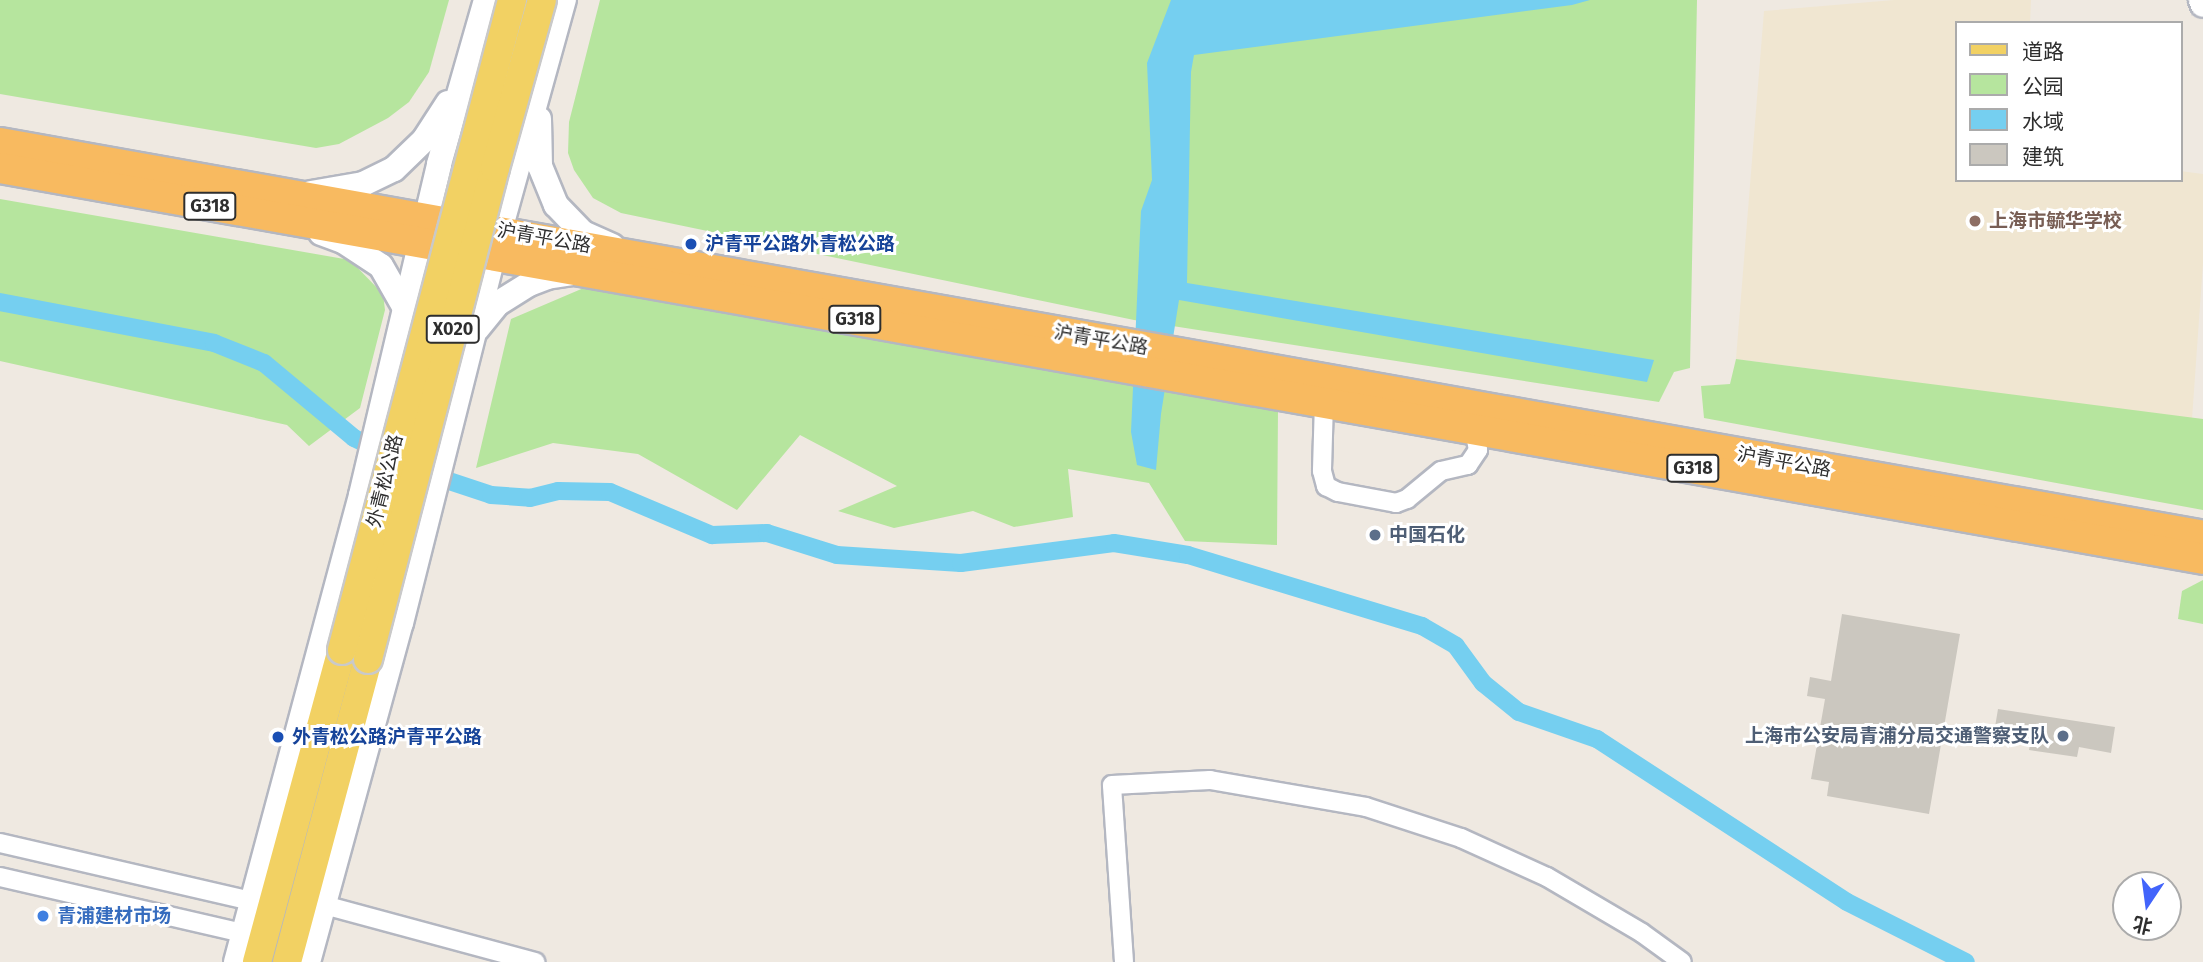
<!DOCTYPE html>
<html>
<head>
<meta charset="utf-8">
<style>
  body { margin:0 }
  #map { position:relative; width:2203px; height:962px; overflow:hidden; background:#efe9e1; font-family:"Fira Sans","Noto Sans SC",sans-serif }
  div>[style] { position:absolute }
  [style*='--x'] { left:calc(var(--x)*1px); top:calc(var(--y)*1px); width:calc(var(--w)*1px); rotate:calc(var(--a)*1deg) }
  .education>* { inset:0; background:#f0e6d1 }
  .green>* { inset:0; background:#b6e59e }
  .water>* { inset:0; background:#75cff0 }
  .canal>* { height:18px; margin:-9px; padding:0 9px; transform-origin:9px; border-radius:9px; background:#75cff0 }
  .building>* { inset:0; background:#cbc7bf }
  .roads { filter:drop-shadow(2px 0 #b4b7c1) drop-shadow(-2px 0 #b4b7c1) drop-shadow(0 2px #b4b7c1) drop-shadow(0 -2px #b4b7c1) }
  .minor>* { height:18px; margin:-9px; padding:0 9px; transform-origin:9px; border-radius:9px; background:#fff }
  .secondary>* { height:24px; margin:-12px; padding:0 12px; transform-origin:12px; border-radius:12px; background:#fff }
  .primary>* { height:28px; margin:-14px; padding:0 14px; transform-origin:14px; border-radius:14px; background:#f2d163 }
  .trunk>* { height:30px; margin:-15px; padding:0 15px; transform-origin:15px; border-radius:15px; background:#f8ba60 }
  .bridges { filter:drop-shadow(2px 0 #c9c9c9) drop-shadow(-2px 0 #c9c9c9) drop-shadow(0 2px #c9c9c9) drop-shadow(0 -2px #c9c9c9) }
  .primary-bridge>* { height:28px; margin:-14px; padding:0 14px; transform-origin:14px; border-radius:14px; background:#f2d163 }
  .dots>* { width:19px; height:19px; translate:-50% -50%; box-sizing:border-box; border:4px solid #fff; border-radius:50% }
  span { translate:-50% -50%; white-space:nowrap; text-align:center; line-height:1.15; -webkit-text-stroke:6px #fff; paint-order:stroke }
  .shield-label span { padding:2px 5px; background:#fff; border:2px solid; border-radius:5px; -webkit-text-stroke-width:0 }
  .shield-label { font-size:18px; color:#2e2e2e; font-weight:700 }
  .education-label { font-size:19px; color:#785e54; font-weight:700 }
  .left { translate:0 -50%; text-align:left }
  .street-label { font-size:19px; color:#2e2e2e }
  .transit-label { font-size:19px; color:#164399; font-weight:700 }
  .service-label { font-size:19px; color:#4e5e75; font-weight:700 }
  .right { translate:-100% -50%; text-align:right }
  .shop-label { font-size:19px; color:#366cbe; font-weight:700 }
  .legend { position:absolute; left:1955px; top:21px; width:228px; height:161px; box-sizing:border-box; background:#fff; border:2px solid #ababab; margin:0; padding:9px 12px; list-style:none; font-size:21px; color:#2e2e2e }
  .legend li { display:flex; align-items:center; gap:14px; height:35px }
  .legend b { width:35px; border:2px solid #ababab }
  .north { position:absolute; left:2112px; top:871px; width:70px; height:70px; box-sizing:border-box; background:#fff; border:2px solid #ababab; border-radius:50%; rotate:193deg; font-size:19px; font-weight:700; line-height:28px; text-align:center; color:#2e2e2e }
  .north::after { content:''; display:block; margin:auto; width:24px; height:32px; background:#4264fb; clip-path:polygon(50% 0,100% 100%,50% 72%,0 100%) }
</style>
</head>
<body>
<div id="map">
  <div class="education">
    <div style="clip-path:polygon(1894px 0,2031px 0,2030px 23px,1956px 23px,1956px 180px,2180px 180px,2180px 171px,2203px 174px,2203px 263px,2192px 419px,1736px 359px,1764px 11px)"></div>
  </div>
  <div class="green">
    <div style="clip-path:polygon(0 0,449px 0,429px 72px,409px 102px,388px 118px,339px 144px,316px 148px,0 94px)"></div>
    <div style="clip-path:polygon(600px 0,1697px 0,1690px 368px,1674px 372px,1659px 402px,1134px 320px,621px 213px,593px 198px,574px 170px,568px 153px,569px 122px)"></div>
    <div style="clip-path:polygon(0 199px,350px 260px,383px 294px,385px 310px,360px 408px,309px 446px,287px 425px,0 361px)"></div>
    <div style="clip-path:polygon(593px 284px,1278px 409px,1277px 545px,1185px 541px,1149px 483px,1068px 469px,1073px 517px,1014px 527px,973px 511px,894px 528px,838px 511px,897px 486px,800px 435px,737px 510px,638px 454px,553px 443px,476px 468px,511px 319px)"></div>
    <div style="clip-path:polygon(1736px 359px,2203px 419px,2203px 510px,1704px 418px,1701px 386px,1730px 384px)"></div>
    <div style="clip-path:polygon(2203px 580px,2203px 624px,2178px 619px,2182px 591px)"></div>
  </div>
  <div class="water">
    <div style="clip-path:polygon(1171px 0,1590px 0,1572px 5px,1194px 55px,1191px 72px,1187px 283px,1654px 360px,1647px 382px,1179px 300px,1161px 414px,1156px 470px,1137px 465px,1131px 432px,1141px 211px,1152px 180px,1147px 63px)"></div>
  </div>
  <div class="canal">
    <div style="--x:0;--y:302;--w:218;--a:10.8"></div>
    <div style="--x:214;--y:343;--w:54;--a:21.8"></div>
    <div style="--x:264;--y:363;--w:117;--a:39.8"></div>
    <div style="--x:354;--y:438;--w:30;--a:26"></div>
    <div style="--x:428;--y:474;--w:66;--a:18.4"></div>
    <div style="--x:491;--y:495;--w:39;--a:4"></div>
    <div style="--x:530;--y:498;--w:29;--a:-14"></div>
    <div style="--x:558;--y:491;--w:52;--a:1.1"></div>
    <div style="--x:610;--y:492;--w:111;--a:22.9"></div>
    <div style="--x:712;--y:535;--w:55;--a:-2.1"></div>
    <div style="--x:767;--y:533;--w:73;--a:17.4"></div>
    <div style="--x:837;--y:555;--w:124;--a:3.7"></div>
    <div style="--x:961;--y:563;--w:154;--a:-7.4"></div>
    <div style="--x:1114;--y:543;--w:75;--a:9.2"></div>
    <div style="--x:1188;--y:555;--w:245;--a:16.9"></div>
    <div style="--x:1422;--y:626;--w:39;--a:30"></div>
    <div style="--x:1456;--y:646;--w:46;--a:53.9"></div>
    <div style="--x:1483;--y:683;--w:46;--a:38.9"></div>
    <div style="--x:1519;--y:712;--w:83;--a:19.1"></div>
    <div style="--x:1597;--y:739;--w:298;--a:33.1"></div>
    <div style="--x:1847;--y:902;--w:133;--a:26.8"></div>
  </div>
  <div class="building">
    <div style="clip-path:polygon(1842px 614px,1960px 634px,1929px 814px,1827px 796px,1829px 782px,1811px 779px,1825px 699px,1807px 696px,1810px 677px,1831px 681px)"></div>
    <div style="clip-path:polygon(1998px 709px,2115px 727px,2111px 753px,2079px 747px,2077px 757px,2029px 750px,2031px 739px,1994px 733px)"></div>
  </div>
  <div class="roads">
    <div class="minor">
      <div style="--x:1324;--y:402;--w:69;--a:91.7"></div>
      <div style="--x:1322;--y:471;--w:16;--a:75"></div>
      <div style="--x:1326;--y:486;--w:13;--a:27"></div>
      <div style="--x:1338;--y:492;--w:59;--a:10.7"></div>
      <div style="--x:1396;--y:503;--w:12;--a:-20"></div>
      <div style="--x:1407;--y:499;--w:44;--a:-39.5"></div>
      <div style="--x:1441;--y:471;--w:28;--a:-13"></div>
      <div style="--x:1468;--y:465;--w:18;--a:-56"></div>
      <div style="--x:1478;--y:450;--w:26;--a:-101"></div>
      <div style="--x:0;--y:843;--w:259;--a:13"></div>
      <div style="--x:0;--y:877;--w:249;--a:13"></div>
      <div style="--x:324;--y:905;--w:219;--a:15.1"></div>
      <div style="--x:1124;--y:962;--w:177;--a:-93.9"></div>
      <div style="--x:1112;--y:785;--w:98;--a:-2.9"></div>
      <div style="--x:1210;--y:780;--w:158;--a:9.8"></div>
      <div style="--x:1366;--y:807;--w:100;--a:18.1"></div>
      <div style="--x:1461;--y:838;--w:94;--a:24.4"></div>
      <div style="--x:1547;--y:877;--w:110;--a:30.5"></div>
      <div style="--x:1642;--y:933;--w:49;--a:35.9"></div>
    </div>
    <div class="secondary">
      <div style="--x:2201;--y:0;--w:5;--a:68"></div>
      <div style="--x:539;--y:119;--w:47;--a:88.8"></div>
      <div style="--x:540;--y:166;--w:42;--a:67.7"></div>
      <div style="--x:556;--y:205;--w:39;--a:46"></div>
      <div style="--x:583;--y:233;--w:32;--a:24"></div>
      <div style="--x:311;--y:193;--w:53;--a:-9.8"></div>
      <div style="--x:363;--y:184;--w:34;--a:-26"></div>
      <div style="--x:394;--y:169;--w:42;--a:-44"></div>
      <div style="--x:424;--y:140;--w:44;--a:-57"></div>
      <div style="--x:321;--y:233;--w:23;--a:20"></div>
      <div style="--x:343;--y:241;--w:45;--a:33.3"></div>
      <div style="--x:381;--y:266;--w:48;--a:60.3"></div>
      <div style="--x:477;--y:329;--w:32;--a:-51"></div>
      <div style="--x:497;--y:304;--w:38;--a:-32"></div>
      <div style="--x:529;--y:284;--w:19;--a:-21"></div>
      <div style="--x:547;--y:277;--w:25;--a:-9"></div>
      <div style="--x:236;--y:962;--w:483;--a:-75"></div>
      <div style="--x:361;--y:495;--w:340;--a:-76.7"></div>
      <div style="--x:439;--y:164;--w:171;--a:-74"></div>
      <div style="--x:308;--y:962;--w:352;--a:-74.7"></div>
      <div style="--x:401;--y:623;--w:405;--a:-75.9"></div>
      <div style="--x:500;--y:230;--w:239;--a:-74.5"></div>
    </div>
    <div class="primary">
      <div style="--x:257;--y:962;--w:323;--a:-74.8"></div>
      <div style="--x:287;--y:962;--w:314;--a:-75"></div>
    </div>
    <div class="trunk">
      <div style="--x:0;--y:143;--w:2238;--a:10.11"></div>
      <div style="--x:0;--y:168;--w:2237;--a:10.06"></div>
    </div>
  </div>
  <div class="bridges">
    <div class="primary-bridge">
      <div style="--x:342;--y:650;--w:672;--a:-75.34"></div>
      <div style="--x:368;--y:659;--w:507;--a:-75.5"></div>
      <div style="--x:495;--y:168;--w:174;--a:-74.4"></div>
    </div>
  </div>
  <div class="dots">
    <div style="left:1975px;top:221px;background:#8d6e63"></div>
    <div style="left:691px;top:244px;background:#1a4fb4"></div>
    <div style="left:1375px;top:535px;background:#5c6f8a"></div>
    <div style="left:2063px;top:736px;background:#5c6f8a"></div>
    <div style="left:278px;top:737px;background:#1a4fb4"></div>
    <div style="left:43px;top:916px;background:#3f7fe0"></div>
  </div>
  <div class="shield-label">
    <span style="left:210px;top:206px">G318</span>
    <span style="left:855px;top:319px">G318</span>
    <span style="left:453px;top:329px">X020</span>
    <span style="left:1693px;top:468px">G318</span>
  </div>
  <div class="education-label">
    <span class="left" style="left:1989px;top:221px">上海市毓华学校</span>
  </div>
  <div class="street-label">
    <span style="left:544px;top:238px;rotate:10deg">沪青平公路</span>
    <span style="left:1101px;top:340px;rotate:10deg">沪青平公路</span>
    <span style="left:1784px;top:462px;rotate:10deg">沪青平公路</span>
    <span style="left:385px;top:481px;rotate:-76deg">外青松公路</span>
  </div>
  <div class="transit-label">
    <span class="left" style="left:705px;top:244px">沪青平公路外青松公路</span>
    <span class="left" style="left:292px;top:737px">外青松公路沪青平公路</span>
  </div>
  <div class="service-label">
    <span class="left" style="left:1389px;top:535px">中国石化</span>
    <span class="right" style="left:2049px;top:736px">上海市公安局青浦分局交通警察支队</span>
  </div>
  <div class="shop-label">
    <span class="left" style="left:57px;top:916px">青浦建材市场</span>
  </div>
  <ul class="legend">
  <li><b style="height:9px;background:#f2d163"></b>道路</li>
  <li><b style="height:19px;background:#b6e59e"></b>公园</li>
  <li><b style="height:19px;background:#75cff0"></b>水域</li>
  <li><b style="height:19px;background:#cbc7bf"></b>建筑</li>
  </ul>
  <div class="north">北</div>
</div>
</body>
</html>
